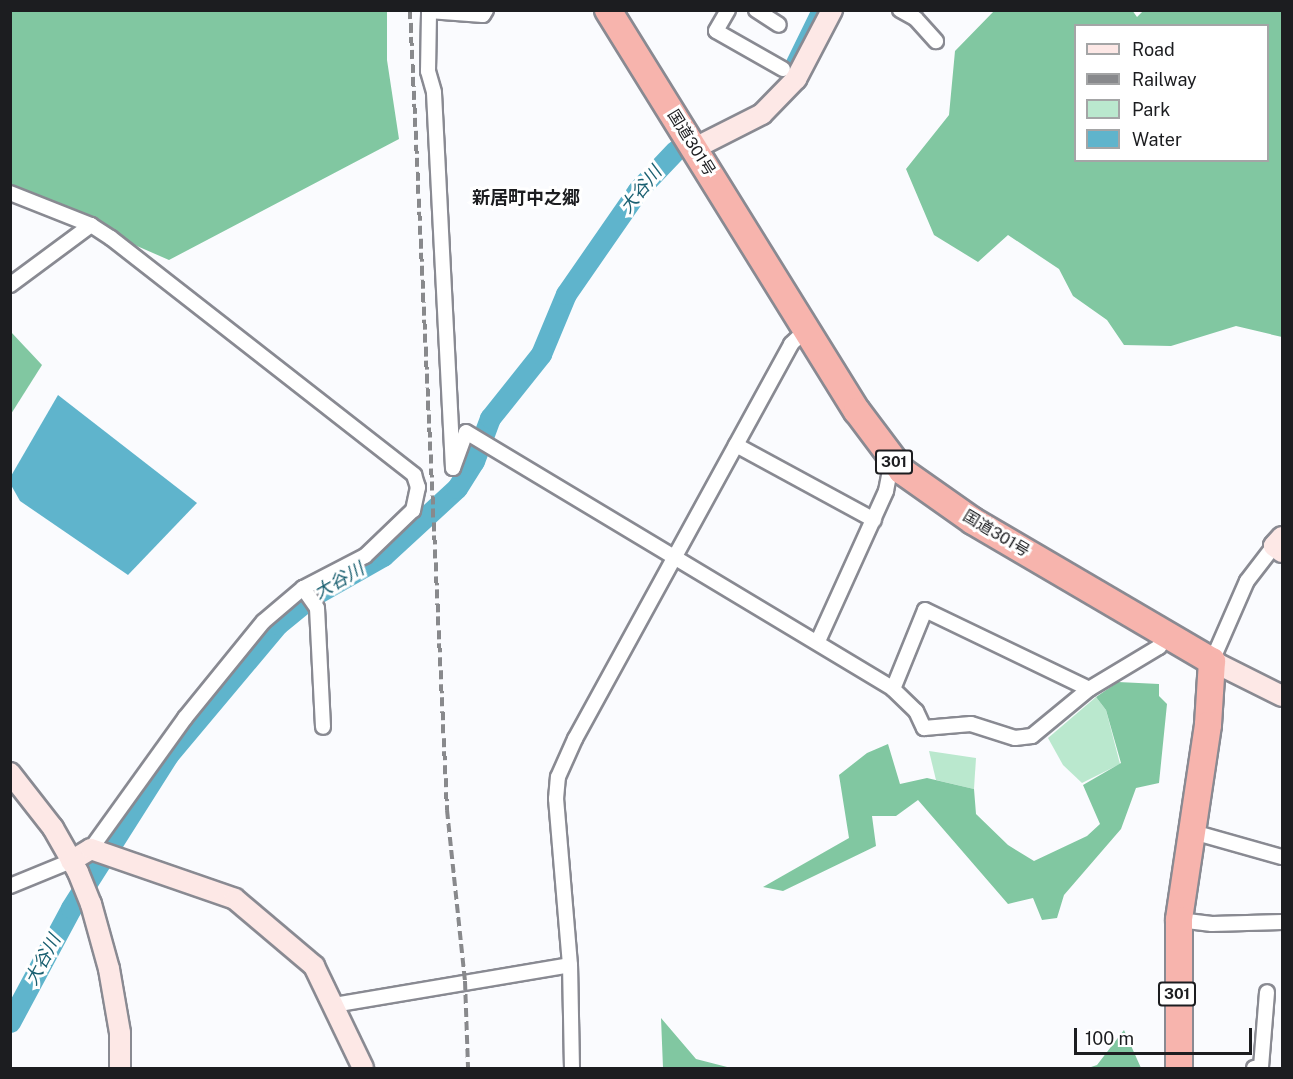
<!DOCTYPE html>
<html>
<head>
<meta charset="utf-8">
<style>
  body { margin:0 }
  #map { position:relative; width:1293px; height:1079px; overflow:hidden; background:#fafbfe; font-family:"Public Sans","Noto Sans JP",sans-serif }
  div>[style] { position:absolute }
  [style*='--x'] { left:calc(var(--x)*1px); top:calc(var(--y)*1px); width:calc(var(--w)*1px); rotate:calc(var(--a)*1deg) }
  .green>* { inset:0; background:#bae8ce }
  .forest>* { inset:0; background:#81c7a1 }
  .water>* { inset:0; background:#5fb4cc }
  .river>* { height:21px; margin:-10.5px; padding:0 10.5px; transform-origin:10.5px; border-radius:10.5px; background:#5fb4cc }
  .roads { filter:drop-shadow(2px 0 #898a92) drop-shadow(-2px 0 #898a92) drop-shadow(0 2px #898a92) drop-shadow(0 -2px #898a92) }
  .street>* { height:14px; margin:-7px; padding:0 7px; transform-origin:7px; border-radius:7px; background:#fff }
  .secondary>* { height:20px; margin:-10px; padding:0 10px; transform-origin:10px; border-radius:10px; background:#fde8e6 }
  .highway>* { height:26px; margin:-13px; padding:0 13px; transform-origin:13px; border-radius:13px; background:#f7b4ad }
  .rail>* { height:4px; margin-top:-2px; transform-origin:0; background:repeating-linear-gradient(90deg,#88898c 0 9px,transparent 0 13.5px) }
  span { translate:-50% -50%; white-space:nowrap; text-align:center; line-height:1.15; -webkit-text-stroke:6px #fff; paint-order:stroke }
  .shield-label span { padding:2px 4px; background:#fff; border:2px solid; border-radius:4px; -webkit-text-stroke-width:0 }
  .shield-label { font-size:15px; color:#1c1d20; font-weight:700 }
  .street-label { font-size:16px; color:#1c1d20 }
  .water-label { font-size:18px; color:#1b6071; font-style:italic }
  .neighbourhood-label { font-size:18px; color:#1c1d20; font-weight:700 }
  .frame { position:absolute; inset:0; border:12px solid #1c1d20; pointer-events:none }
  .legend { position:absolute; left:1074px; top:24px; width:195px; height:138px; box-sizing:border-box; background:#fff; border:2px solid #a4a5a6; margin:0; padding:8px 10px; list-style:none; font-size:18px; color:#1c1d20 }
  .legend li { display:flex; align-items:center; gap:12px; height:30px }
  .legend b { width:30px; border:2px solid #a4a5a6 }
  .scale { position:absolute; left:1074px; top:1028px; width:178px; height:27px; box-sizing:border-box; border:3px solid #1c1d20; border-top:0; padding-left:8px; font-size:18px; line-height:21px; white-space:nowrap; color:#1c1d20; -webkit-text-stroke:4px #fff; paint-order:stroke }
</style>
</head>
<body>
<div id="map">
  <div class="green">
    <div style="clip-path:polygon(1096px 697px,1106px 710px,1120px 764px,1082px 783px,1063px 765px,1048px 738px)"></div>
    <div style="clip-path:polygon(929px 751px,976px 758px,974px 789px,936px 780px)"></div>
  </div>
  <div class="forest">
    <div style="clip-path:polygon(evenodd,1132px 10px,1137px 17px,1144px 10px,1282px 11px,1282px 337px,1236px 326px,1171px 346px,1124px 345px,1107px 320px,1073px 296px,1059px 269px,1008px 235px,978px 262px,934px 235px,906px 169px,949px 115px,955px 51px,994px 11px,1132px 10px,1076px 26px,1268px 26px,1268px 160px,1076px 160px,1076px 26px)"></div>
    <div style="clip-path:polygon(10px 11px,387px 11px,387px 60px,399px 139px,169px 260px,11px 191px)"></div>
    <div style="clip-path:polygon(11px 332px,42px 365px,11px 414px)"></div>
    <div style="clip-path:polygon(1118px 682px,1159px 684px,1159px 696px,1167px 704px,1159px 783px,1136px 788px,1121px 829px,1064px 895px,1057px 918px,1042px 920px,1033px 898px,1008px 904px,918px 800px,896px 816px,872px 816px,876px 846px,783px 891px,763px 887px,849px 838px,839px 775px,867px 753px,888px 744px,900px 784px,927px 778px,974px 789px,976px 814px,1008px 845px,1034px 861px,1087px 836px,1100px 824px,1083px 785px,1121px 763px,1106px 710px,1096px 697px)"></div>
    <div style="clip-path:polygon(661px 1018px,696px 1059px,731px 1068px,663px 1068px)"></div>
    <div style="clip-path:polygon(1124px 1030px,1141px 1068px,1088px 1068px,1097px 1065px)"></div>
  </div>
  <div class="water">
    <div style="clip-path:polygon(58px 395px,197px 503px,128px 575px,20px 501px,11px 485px,11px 476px)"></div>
  </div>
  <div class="river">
    <div style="--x:796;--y:63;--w:59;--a:-63.9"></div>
    <div style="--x:10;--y:1022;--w:129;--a:-61.8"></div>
    <div style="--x:71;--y:908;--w:181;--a:-57.6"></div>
    <div style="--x:168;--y:755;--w:171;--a:-50"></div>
    <div style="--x:278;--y:624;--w:43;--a:-39.3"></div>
    <div style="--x:311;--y:597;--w:83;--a:-29.7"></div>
    <div style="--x:383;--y:556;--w:100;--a:-42.6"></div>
    <div style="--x:457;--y:488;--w:32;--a:-58"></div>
    <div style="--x:474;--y:461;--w:46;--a:-69.6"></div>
    <div style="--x:490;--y:418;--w:82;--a:-51.4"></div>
    <div style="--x:541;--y:354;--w:65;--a:-67.4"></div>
    <div style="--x:566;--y:294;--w:126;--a:-55.3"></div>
    <div style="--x:638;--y:190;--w:54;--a:-46.5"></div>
  </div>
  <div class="roads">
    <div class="street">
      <div style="--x:728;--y:10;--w:24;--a:120"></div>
      <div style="--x:716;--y:31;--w:77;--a:29.6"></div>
      <div style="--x:756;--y:10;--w:27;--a:33"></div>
      <div style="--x:900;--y:10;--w:18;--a:29"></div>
      <div style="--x:916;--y:19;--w:30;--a:48"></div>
      <div style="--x:10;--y:193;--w:87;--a:21.6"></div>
      <div style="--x:91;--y:225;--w:24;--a:33"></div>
      <div style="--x:111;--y:238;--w:385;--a:38"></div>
      <div style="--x:414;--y:475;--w:13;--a:72"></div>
      <div style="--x:418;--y:487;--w:24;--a:102"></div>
      <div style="--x:413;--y:510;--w:66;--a:136.2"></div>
      <div style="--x:365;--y:556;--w:70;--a:152.7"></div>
      <div style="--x:303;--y:588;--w:52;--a:139.6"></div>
      <div style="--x:263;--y:622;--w:124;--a:129.1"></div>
      <div style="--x:185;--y:718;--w:161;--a:125.7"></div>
      <div style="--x:10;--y:285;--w:101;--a:-36.5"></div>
      <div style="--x:736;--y:445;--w:157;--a:28.5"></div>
      <div style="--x:453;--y:468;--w:38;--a:-70"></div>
      <div style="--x:466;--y:432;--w:498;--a:31"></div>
      <div style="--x:893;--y:689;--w:32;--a:44"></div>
      <div style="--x:916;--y:711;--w:19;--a:65"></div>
      <div style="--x:924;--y:728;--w:47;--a:-4.9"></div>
      <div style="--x:971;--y:724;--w:46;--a:17.7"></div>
      <div style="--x:1015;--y:738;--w:17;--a:-7"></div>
      <div style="--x:1032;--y:736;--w:74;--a:-39.5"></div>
      <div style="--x:1089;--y:689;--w:82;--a:-31"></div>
      <div style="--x:1159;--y:647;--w:16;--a:-63"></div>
      <div style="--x:453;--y:468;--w:376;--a:-92.9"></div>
      <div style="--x:434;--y:92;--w:22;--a:-106"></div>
      <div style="--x:428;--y:71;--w:60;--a:-89"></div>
      <div style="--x:429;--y:11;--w:54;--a:4.2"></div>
      <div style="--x:483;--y:15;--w:6;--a:-59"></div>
      <div style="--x:303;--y:588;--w:24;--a:55"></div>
      <div style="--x:317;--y:608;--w:119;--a:87.1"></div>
      <div style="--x:818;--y:641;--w:165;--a:-65.6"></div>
      <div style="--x:886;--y:491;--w:32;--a:-79"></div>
      <div style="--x:1212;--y:661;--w:87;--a:-66.4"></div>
      <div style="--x:1247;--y:581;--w:44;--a:-52.4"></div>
      <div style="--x:893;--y:689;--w:85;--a:-67.9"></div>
      <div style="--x:925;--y:610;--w:182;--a:25.7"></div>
      <div style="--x:1193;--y:832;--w:92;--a:15.7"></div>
      <div style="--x:10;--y:886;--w:66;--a:-22.3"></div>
      <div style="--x:1179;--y:920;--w:33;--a:7"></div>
      <div style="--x:1212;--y:924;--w:70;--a:-1.6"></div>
      <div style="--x:334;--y:1005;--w:239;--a:-9.6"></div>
      <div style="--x:572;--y:1068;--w:103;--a:-91.1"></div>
      <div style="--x:570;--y:965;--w:167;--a:-94.8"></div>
      <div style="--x:556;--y:799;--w:22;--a:-85"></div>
      <div style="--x:558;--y:777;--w:42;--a:-65.9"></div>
      <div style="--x:575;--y:739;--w:450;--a:-61.3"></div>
      <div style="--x:791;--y:344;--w:22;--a:-43"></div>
      <div style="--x:1254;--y:1068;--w:7;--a:-8"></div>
      <div style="--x:1261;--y:1067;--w:75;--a:-85.4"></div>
    </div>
    <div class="secondary">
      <div style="--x:695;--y:148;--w:75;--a:-26.9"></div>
      <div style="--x:762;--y:114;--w:49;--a:-45.8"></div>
      <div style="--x:796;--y:79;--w:78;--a:-62.4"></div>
      <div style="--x:1282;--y:537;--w:12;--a:132"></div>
      <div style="--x:1274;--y:546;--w:10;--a:37"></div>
      <div style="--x:1212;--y:661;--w:78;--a:26.6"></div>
      <div style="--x:10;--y:773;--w:70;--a:52"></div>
      <div style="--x:53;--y:828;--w:51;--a:60.4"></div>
      <div style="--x:78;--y:872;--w:35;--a:68"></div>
      <div style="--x:91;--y:904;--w:67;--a:74.5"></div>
      <div style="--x:109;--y:969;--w:65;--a:80.2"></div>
      <div style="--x:120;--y:1033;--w:35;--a:90"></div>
      <div style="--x:71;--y:861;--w:23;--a:-31"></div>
      <div style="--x:91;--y:849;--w:152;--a:19.1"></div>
      <div style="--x:235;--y:899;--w:104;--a:40.3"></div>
      <div style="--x:314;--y:966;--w:113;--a:64.3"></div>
    </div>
    <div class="highway">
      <div style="--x:608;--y:10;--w:472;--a:58.2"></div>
      <div style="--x:857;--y:411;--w:75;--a:53.1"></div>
      <div style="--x:902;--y:471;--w:87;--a:35.2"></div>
      <div style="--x:973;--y:521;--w:277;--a:30.4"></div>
      <div style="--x:1212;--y:661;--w:64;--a:93.6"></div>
      <div style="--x:1208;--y:725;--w:197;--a:98.5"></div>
      <div style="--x:1179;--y:920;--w:148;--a:90"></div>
    </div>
  </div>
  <div class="rail">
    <div style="--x:410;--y:10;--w:801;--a:87.35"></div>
    <div style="--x:447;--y:810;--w:172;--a:84"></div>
    <div style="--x:465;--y:981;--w:87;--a:88"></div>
  </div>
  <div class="shield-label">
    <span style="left:894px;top:462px">301</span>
    <span style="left:1177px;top:994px">301</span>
  </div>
  <div class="street-label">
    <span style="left:691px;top:143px;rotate:58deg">国道301号</span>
    <span style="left:996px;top:534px;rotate:31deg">国道301号</span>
  </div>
  <div class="water-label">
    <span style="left:641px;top:190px;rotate:-51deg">大谷川</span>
    <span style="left:339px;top:581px;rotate:-30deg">大谷川</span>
    <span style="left:43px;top:960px;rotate:-62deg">大谷川</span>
  </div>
  <div class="neighbourhood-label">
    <span style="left:526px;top:198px">新居町中之郷</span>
  </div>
  <div class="frame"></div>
  <ul class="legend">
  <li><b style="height:8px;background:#fde8e6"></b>Road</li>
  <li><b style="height:8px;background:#88898c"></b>Railway</li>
  <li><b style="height:16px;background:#bae8ce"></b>Park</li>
  <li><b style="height:16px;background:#5fb4cc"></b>Water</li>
  </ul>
  <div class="scale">100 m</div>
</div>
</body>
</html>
